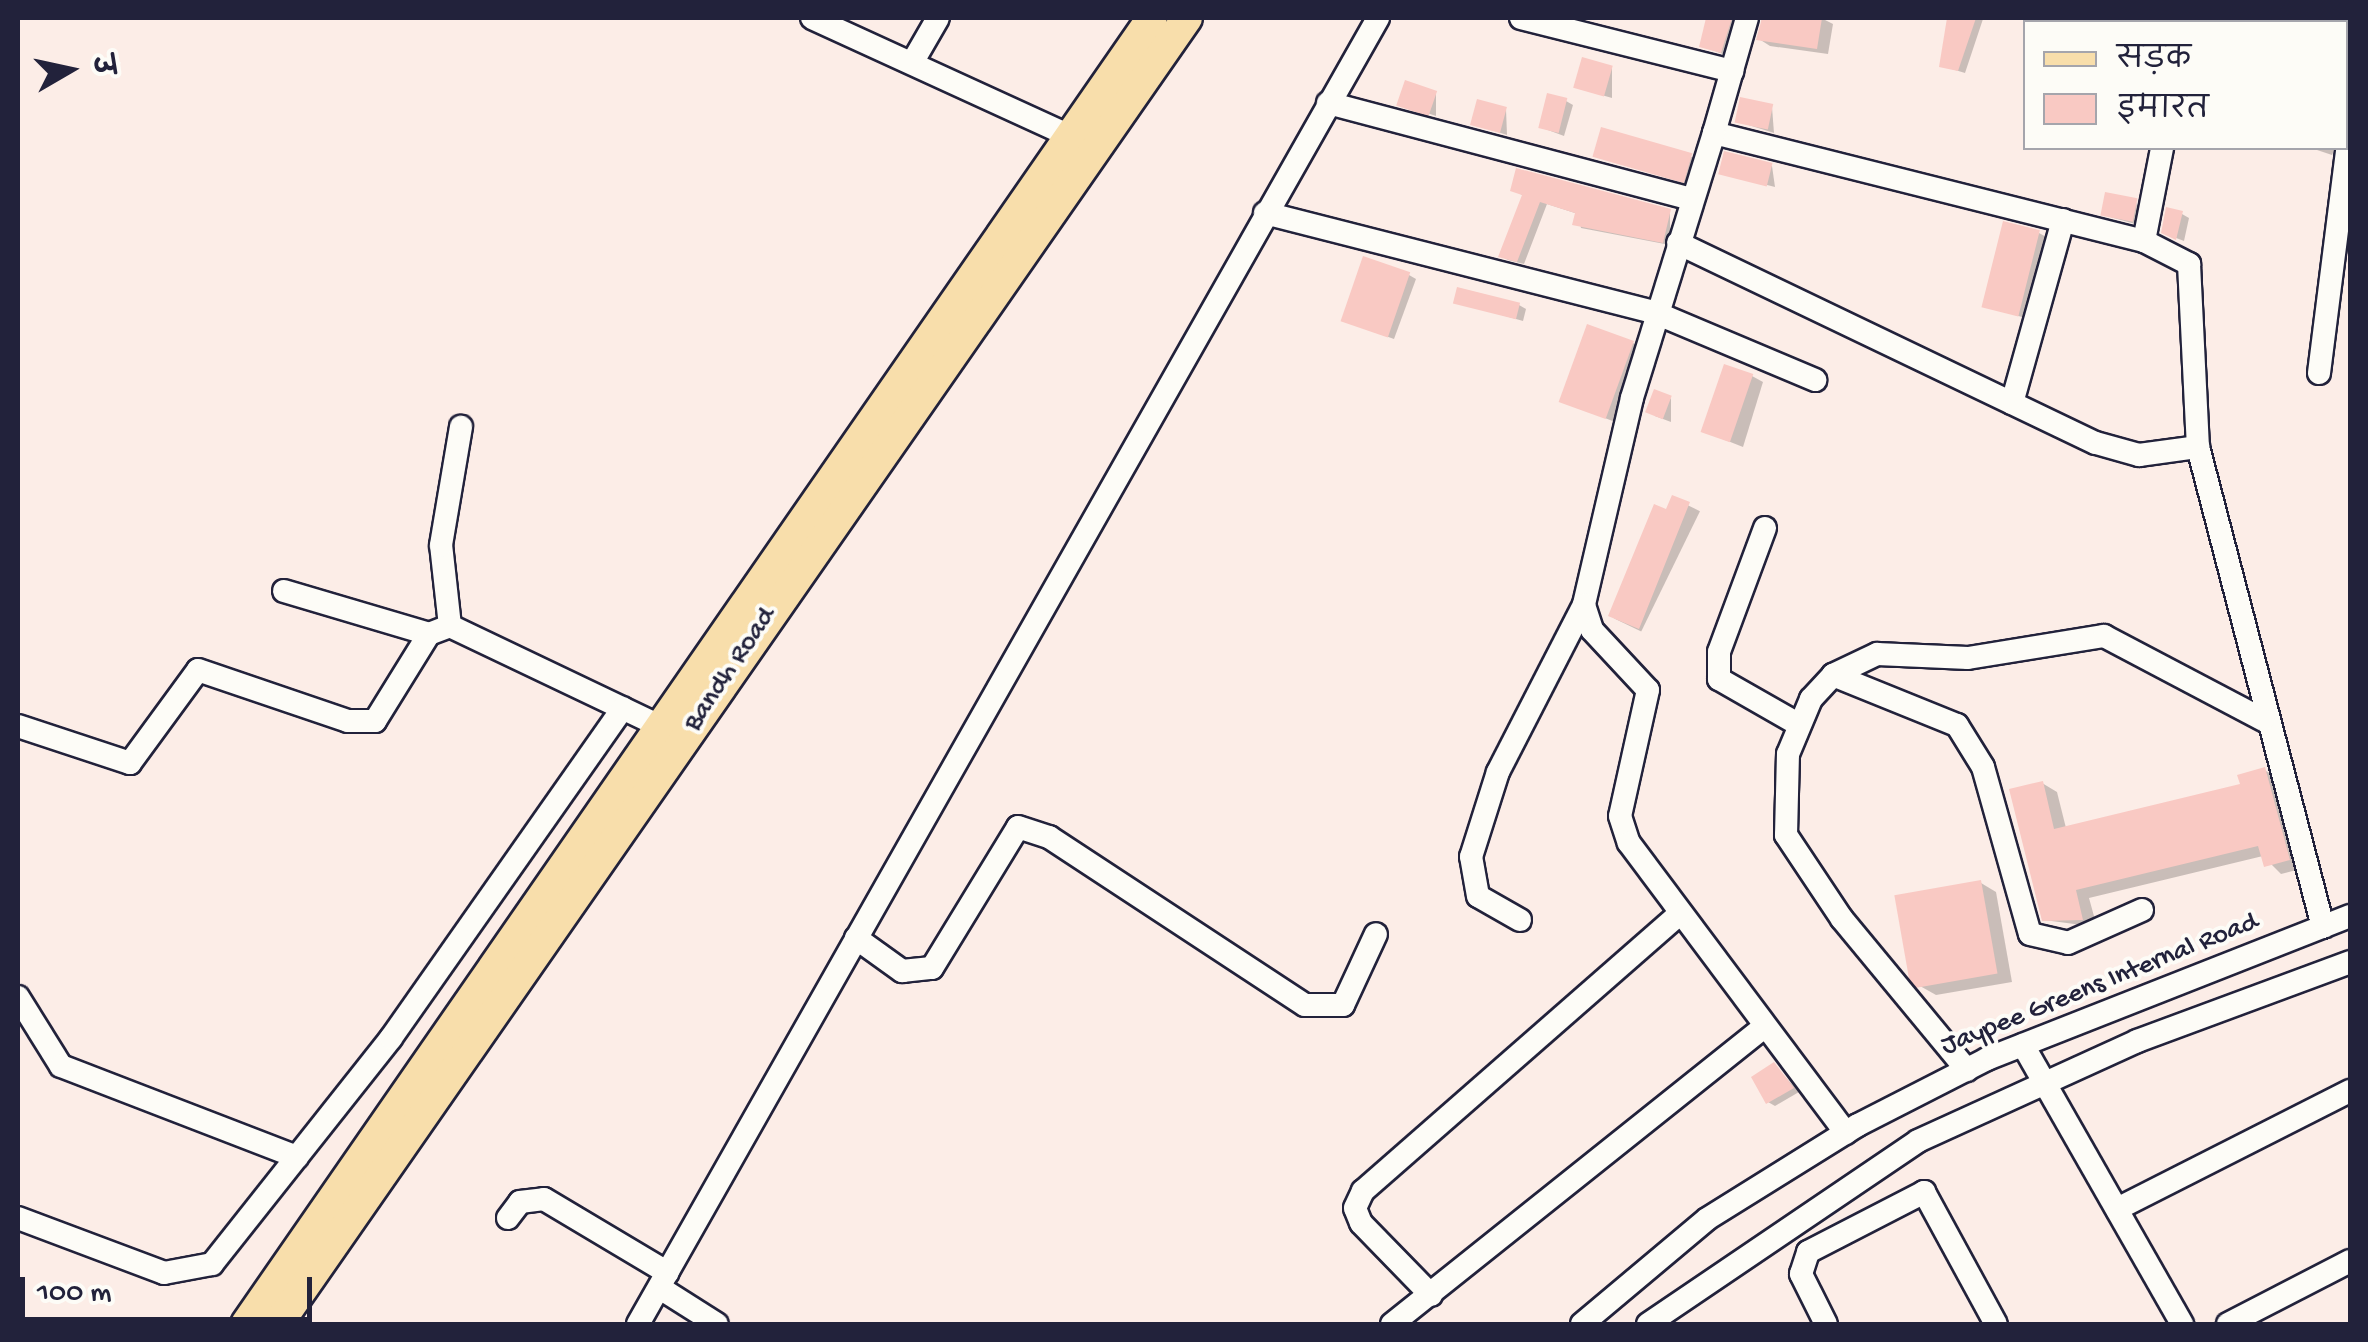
<!DOCTYPE html>
<html>
<head>
<meta charset="utf-8">
<style>
  body { margin:0 }
  #map { position:relative; width:2368px; height:1342px; overflow:hidden; background:#fcede7; font-family:"Gochi Hand","Playpen Sans Deva",sans-serif }
  div>[style] { position:absolute }
  [style*='--x'] { left:calc(var(--x)*1px); top:calc(var(--y)*1px); width:calc(var(--w)*1px); rotate:calc(var(--a)*1deg) }
  .shadow>* { inset:0; background:#0003; transform-origin:0 0 }
  .building>* { inset:0; background:#f9c9c3; transform-origin:0 0 }
  .roads { filter:drop-shadow(2px 0 #22223b) drop-shadow(-2px 0 #22223b) drop-shadow(0 2px #22223b) drop-shadow(0 -2px #22223b) }
  .minor>* { height:22px; margin:-11px; padding:0 11px; transform-origin:11px; border-radius:11px; background:#fdfcf7 }
  .major>* { height:30px; margin:-15px; padding:0 15px; transform-origin:15px; border-radius:15px; background:#f8deab }
  span { translate:-50% -50%; white-space:nowrap; text-align:center; line-height:1.15; -webkit-text-stroke:8px #fdfcf7; paint-order:stroke }
  .street-label { font-size:28px; color:#22223b }
  .frame { position:absolute; inset:0; border:20px solid #22223b; pointer-events:none }
  .legend { position:absolute; left:2023px; top:20px; width:325px; height:130px; box-sizing:border-box; background:#fdfcf7; border:2px solid #a5a5ac; margin:0; padding:12px 18px; list-style:none; font-size:30px; color:#22223b }
  .legend li { display:flex; align-items:center; gap:20px; height:50px }
  .legend b { width:50px; border:2px solid #a5a5ac }
  .north { position:absolute; left:20px; top:20px; width:100px; height:100px; -webkit-text-stroke:8px #fdfcf7; paint-order:stroke; rotate:81deg; font-size:28px; font-weight:700; line-height:40px; text-align:center; color:#22223b }
  .north::after { content:''; display:block; margin:auto; width:35px; height:45px; background:#22223b; clip-path:polygon(50% 0,100% 100%,50% 72%,0 100%) }
  .scale { position:absolute; left:20px; top:1277px; width:292px; height:45px; box-sizing:border-box; border:5px solid #22223b; border-top:0; padding-left:12px; font-size:30px; line-height:35px; white-space:nowrap; color:#22223b; -webkit-text-stroke:8px #fdfcf7; paint-order:stroke }
</style>
</head>
<body>
<div id="map">
  <div class="shadow">
    <div style="clip-path:polygon(1709px 18px,1747px 18px,1733px 58px,1702px 46px)"></div>
    <div style="clip-path:polygon(1762px 18px,1821px 18px,1833px 24px,1828px 54px,1770px 46px,1759px 39px)"></div>
    <div style="clip-path:polygon(1949px 18px,1983px 19px,1965px 73px,1942px 66px)"></div>
    <div style="clip-path:polygon(2114px 18px,2181px 18px,2113px 22px)"></div>
    <div style="clip-path:polygon(2346px 36px,2350px 39px,2346px 70px)"></div>
    <div style="clip-path:polygon(1612px 68px,1612px 98px,1584px 90px)"></div>
    <div style="clip-path:polygon(1436px 93px,1436px 116px,1400px 104px)"></div>
    <div style="clip-path:polygon(1566px 101px,1573px 105px,1564px 136px,1540px 127px)"></div>
    <div style="clip-path:polygon(1772px 107px,1774px 133px,1736px 121px)"></div>
    <div style="clip-path:polygon(1506px 109px,1507px 135px,1473px 124px)"></div>
    <div style="left:1603px;top:130px;width:99px;height:27px;rotate:17deg"></div>
    <div style="clip-path:polygon(2311px 148px,2335px 148px,2332px 155px)"></div>
    <div style="clip-path:polygon(1772px 166px,1775px 187px,1720px 173px)"></div>
    <div style="clip-path:polygon(1513px 190px,1670px 211px,1670px 245px,1581px 228px,1578px 214px,1547px 204px,1524px 264px,1508px 260px,1501px 256px,1524px 196px)"></div>
    <div style="clip-path:polygon(2136px 200px,2139px 225px,2110px 217px)"></div>
    <div style="clip-path:polygon(2182px 214px,2189px 218px,2184px 241px,2171px 236px)"></div>
    <div style="clip-path:polygon(2039px 233px,2050px 239px,2032px 320px,1988px 307px)"></div>
    <div style="clip-path:polygon(1409px 275px,1416px 279px,1394px 339px,1346px 322px)"></div>
    <div style="clip-path:polygon(1456px 302px,1519px 305px,1526px 309px,1523px 321px)"></div>
    <div style="clip-path:polygon(1633px 343px,1644px 350px,1620px 424px,1562px 401px)"></div>
    <div style="clip-path:polygon(1752px 376px,1763px 382px,1743px 447px,1705px 432px)"></div>
    <div style="clip-path:polygon(1671px 398px,1671px 422px,1655px 416px)"></div>
    <div style="left:1673px;top:498px;width:30px;height:134px;rotate:26deg"></div>
    <div style="clip-path:polygon(2264px 770px,2279px 778px,2304px 868px,2281px 874px,2263px 856px,2089px 898px,2097px 927px,2044px 920px,2042px 783px,2057px 792px,2066px 828px,2243px 786px)"></div>
    <div style="clip-path:polygon(1981px 883px,1996px 892px,2012px 982px,1936px 995px,1920px 986px)"></div>
    <div style="clip-path:polygon(1774px 1065px,1799px 1092px,1775px 1106px,1768px 1102px)"></div>
  </div>
  <div class="building">
    <div style="clip-path:polygon(1706px 18px,1732px 18px,1721px 53px,1699px 47px)"></div>
    <div style="clip-path:polygon(1762px 18px,1822px 18px,1817px 49px,1756px 40px)"></div>
    <div style="clip-path:polygon(1947px 18px,1976px 18px,1958px 71px,1939px 67px)"></div>
    <div style="left:1582px;top:57px;width:32px;height:32px;rotate:16deg"></div>
    <div style="left:1405px;top:80px;width:34px;height:27px;rotate:19deg"></div>
    <div style="left:1547px;top:93px;width:21px;height:36px;rotate:14deg"></div>
    <div style="left:1740px;top:97px;width:34px;height:26px;rotate:12deg"></div>
    <div style="left:1477px;top:99px;width:31px;height:27px;rotate:15deg"></div>
    <div style="left:1601px;top:127px;width:95px;height:31px;rotate:16deg"></div>
    <div style="left:1724px;top:151px;width:50px;height:24px;rotate:14deg"></div>
    <div style="clip-path:polygon(1516px 168px,1671px 209px,1663px 243px,1572px 225px,1575px 213px,1540px 202px,1517px 262px,1498px 257px,1522px 195px,1510px 191px)"></div>
    <div style="left:2105px;top:192px;width:33px;height:24px;rotate:11deg"></div>
    <div style="clip-path:polygon(2166px 207px,2183px 211px,2176px 240px,2161px 233px)"></div>
    <div style="left:2003px;top:221px;width:38px;height:89px;rotate:14deg"></div>
    <div style="left:1363px;top:256px;width:50px;height:69px;rotate:19deg"></div>
    <div style="left:1457px;top:287px;width:65px;height:17px;rotate:14deg"></div>
    <div style="left:1587px;top:324px;width:50px;height:83px;rotate:20deg"></div>
    <div style="left:1724px;top:364px;width:31px;height:72px;rotate:19deg"></div>
    <div style="left:1654px;top:389px;width:19px;height:25px;rotate:21deg"></div>
    <div style="clip-path:polygon(1672px 495px,1690px 502px,1639px 629px,1608px 616px,1654px 504px,1666px 509px)"></div>
    <div style="clip-path:polygon(2265px 767px,2290px 860px,2264px 867px,2258px 846px,2076px 890px,2083px 920px,2042px 921px,2009px 789px,2043px 781px,2054px 829px,2240px 784px,2237px 775px)"></div>
    <div style="left:1981px;top:880px;width:95px;height:88px;rotate:80deg"></div>
    <div style="clip-path:polygon(1774px 1062px,1794px 1088px,1766px 1104px,1751px 1077px)"></div>
  </div>
  <div class="roads">
    <div class="minor">
      <div style="--x:812;--y:18;--w:298;--a:24.6"></div>
      <div style="--x:1521;--y:18;--w:218;--a:14.1"></div>
      <div style="--x:1747;--y:18;--w:120;--a:106"></div>
      <div style="--x:1714;--y:133;--w:443;--a:14.1"></div>
      <div style="--x:2144;--y:241;--w:51;--a:27.1"></div>
      <div style="--x:2189;--y:264;--w:183;--a:87.2"></div>
      <div style="--x:2198;--y:447;--w:496;--a:75.4"></div>
      <div style="--x:2313;--y:22;--w:4;--a:-63"></div>
      <div style="--x:912;--y:63;--w:52;--a:-60"></div>
      <div style="--x:1328;--y:103;--w:376;--a:14.8"></div>
      <div style="--x:1714;--y:133;--w:277;--a:107.2"></div>
      <div style="--x:1632;--y:398;--w:212;--a:103.1"></div>
      <div style="--x:1584;--y:605;--w:26;--a:72"></div>
      <div style="--x:1592;--y:630;--w:82;--a:47"></div>
      <div style="--x:1648;--y:690;--w:129;--a:102.5"></div>
      <div style="--x:1620;--y:816;--w:28;--a:72"></div>
      <div style="--x:1629;--y:843;--w:362;--a:53.2"></div>
      <div style="--x:1265;--y:213;--w:404;--a:14.3"></div>
      <div style="--x:1656;--y:313;--w:173;--a:22.8"></div>
      <div style="--x:2144;--y:241;--w:95;--a:-79"></div>
      <div style="--x:1678;--y:243;--w:463;--a:25.6"></div>
      <div style="--x:2096;--y:443;--w:45;--a:15.6"></div>
      <div style="--x:2139;--y:455;--w:60;--a:-7.7"></div>
      <div style="--x:2319;--y:373;--w:241;--a:-82.8"></div>
      <div style="--x:2012;--y:403;--w:190;--a:-74.4"></div>
      <div style="--x:1765;--y:528;--w:132;--a:110.4"></div>
      <div style="--x:1719;--y:652;--w:27;--a:90"></div>
      <div style="--x:1719;--y:679;--w:91;--a:29.7"></div>
      <div style="--x:284;--y:591;--w:151;--a:16.5"></div>
      <div style="--x:450;--y:626;--w:81;--a:-96.3"></div>
      <div style="--x:441;--y:545;--w:120;--a:-80.4"></div>
      <div style="--x:1833;--y:675;--w:134;--a:22"></div>
      <div style="--x:1957;--y:725;--w:49;--a:58.2"></div>
      <div style="--x:1983;--y:767;--w:173;--a:74.3"></div>
      <div style="--x:2030;--y:934;--w:39;--a:13"></div>
      <div style="--x:2068;--y:943;--w:81;--a:-24"></div>
      <div style="--x:18;--y:726;--w:118;--a:18.3"></div>
      <div style="--x:130;--y:763;--w:115;--a:-53.8"></div>
      <div style="--x:198;--y:670;--w:158;--a:18.8"></div>
      <div style="--x:348;--y:721;--w:27;--a:0"></div>
      <div style="--x:375;--y:721;--w:102;--a:-58.2"></div>
      <div style="--x:429;--y:634;--w:22;--a:-21"></div>
      <div style="--x:450;--y:626;--w:235;--a:25.5"></div>
      <div style="--x:1520;--y:920;--w:48;--a:-150.3"></div>
      <div style="--x:1478;--y:896;--w:40;--a:-100"></div>
      <div style="--x:1471;--y:857;--w:89;--a:-72.4"></div>
      <div style="--x:1498;--y:772;--w:188;--a:-62.8"></div>
      <div style="--x:856;--y:938;--w:57;--a:35.7"></div>
      <div style="--x:902;--y:971;--w:30;--a:-6"></div>
      <div style="--x:932;--y:968;--w:165;--a:-58.6"></div>
      <div style="--x:1018;--y:827;--w:33;--a:18"></div>
      <div style="--x:1049;--y:837;--w:306;--a:33.3"></div>
      <div style="--x:1305;--y:1005;--w:38;--a:0"></div>
      <div style="--x:1343;--y:1005;--w:78;--a:-65.1"></div>
      <div style="--x:18;--y:997;--w:81;--a:58.1"></div>
      <div style="--x:61;--y:1066;--w:253;--a:21.1"></div>
      <div style="--x:2023;--y:1045;--w:321;--a:60.3"></div>
      <div style="--x:1967;--y:1070;--w:196;--a:-129.6"></div>
      <div style="--x:1842;--y:919;--w:101;--a:-123.7"></div>
      <div style="--x:1786;--y:835;--w:81;--a:-88.6"></div>
      <div style="--x:1788;--y:754;--w:60;--a:-67.3"></div>
      <div style="--x:1811;--y:699;--w:33;--a:-47"></div>
      <div style="--x:1833;--y:675;--w:49;--a:-25.5"></div>
      <div style="--x:1877;--y:654;--w:91;--a:2.5"></div>
      <div style="--x:1968;--y:658;--w:138;--a:-9.2"></div>
      <div style="--x:2104;--y:636;--w:180;--a:27.8"></div>
      <div style="--x:2117;--y:1209;--w:261;--a:-26.9"></div>
      <div style="--x:18;--y:1218;--w:156;--a:20.6"></div>
      <div style="--x:164;--y:1273;--w:49;--a:-10.6"></div>
      <div style="--x:212;--y:1264;--w:288;--a:-51.6"></div>
      <div style="--x:391;--y:1038;--w:403;--a:-54.9"></div>
      <div style="--x:508;--y:1218;--w:20;--a:-53"></div>
      <div style="--x:520;--y:1202;--w:24;--a:-7"></div>
      <div style="--x:544;--y:1199;--w:144;--a:30.8"></div>
      <div style="--x:660;--y:1288;--w:67;--a:32.3"></div>
      <div style="--x:1431;--y:1295;--w:100;--a:-134.2"></div>
      <div style="--x:1361;--y:1223;--w:16;--a:-112"></div>
      <div style="--x:1355;--y:1208;--w:19;--a:-65"></div>
      <div style="--x:1363;--y:1191;--w:422;--a:-41.2"></div>
      <div style="--x:638;--y:1324;--w:1501;--a:-60.46"></div>
      <div style="--x:1392;--y:1324;--w:477;--a:-38.6"></div>
      <div style="--x:1582;--y:1324;--w:163;--a:-40"></div>
      <div style="--x:1707;--y:1219;--w:178;--a:-31.9"></div>
      <div style="--x:1858;--y:1125;--w:145;--a:-27.1"></div>
      <div style="--x:1987;--y:1059;--w:390;--a:-21.5"></div>
      <div style="--x:1648;--y:1324;--w:326;--a:-34.1"></div>
      <div style="--x:1918;--y:1141;--w:241;--a:-24.5"></div>
      <div style="--x:2137;--y:1041;--w:227;--a:-20.3"></div>
      <div style="--x:1826;--y:1324;--w:56;--a:-116.6"></div>
      <div style="--x:1801;--y:1274;--w:23;--a:-72"></div>
      <div style="--x:1808;--y:1252;--w:131;--a:-27.3"></div>
      <div style="--x:1924;--y:1192;--w:150;--a:61.4"></div>
      <div style="--x:2228;--y:1324;--w:137;--a:-27.3"></div>
    </div>
    <div class="major">
      <div style="--x:246;--y:1324;--w:1589;--a:-55.25"></div>
      <div style="--x:278;--y:1324;--w:1591;--a:-55.16"></div>
    </div>
  </div>
  <div class="street-label">
    <span style="left:731px;top:670px;rotate:-56deg">Bandh Road</span>
    <span style="left:2100px;top:985px;rotate:-22deg">Jaypee Greens Internal Road</span>
  </div>
  <div class="frame"></div>
  <ul class="legend">
  <li><b style="height:12px;background:#f8deab"></b>सड़क</li>
  <li><b style="height:28px;background:#f9c9c3"></b>इमारत</li>
  </ul>
  <div class="north">उ</div>
  <div class="scale">100 m</div>
</div>
</body>
</html>
